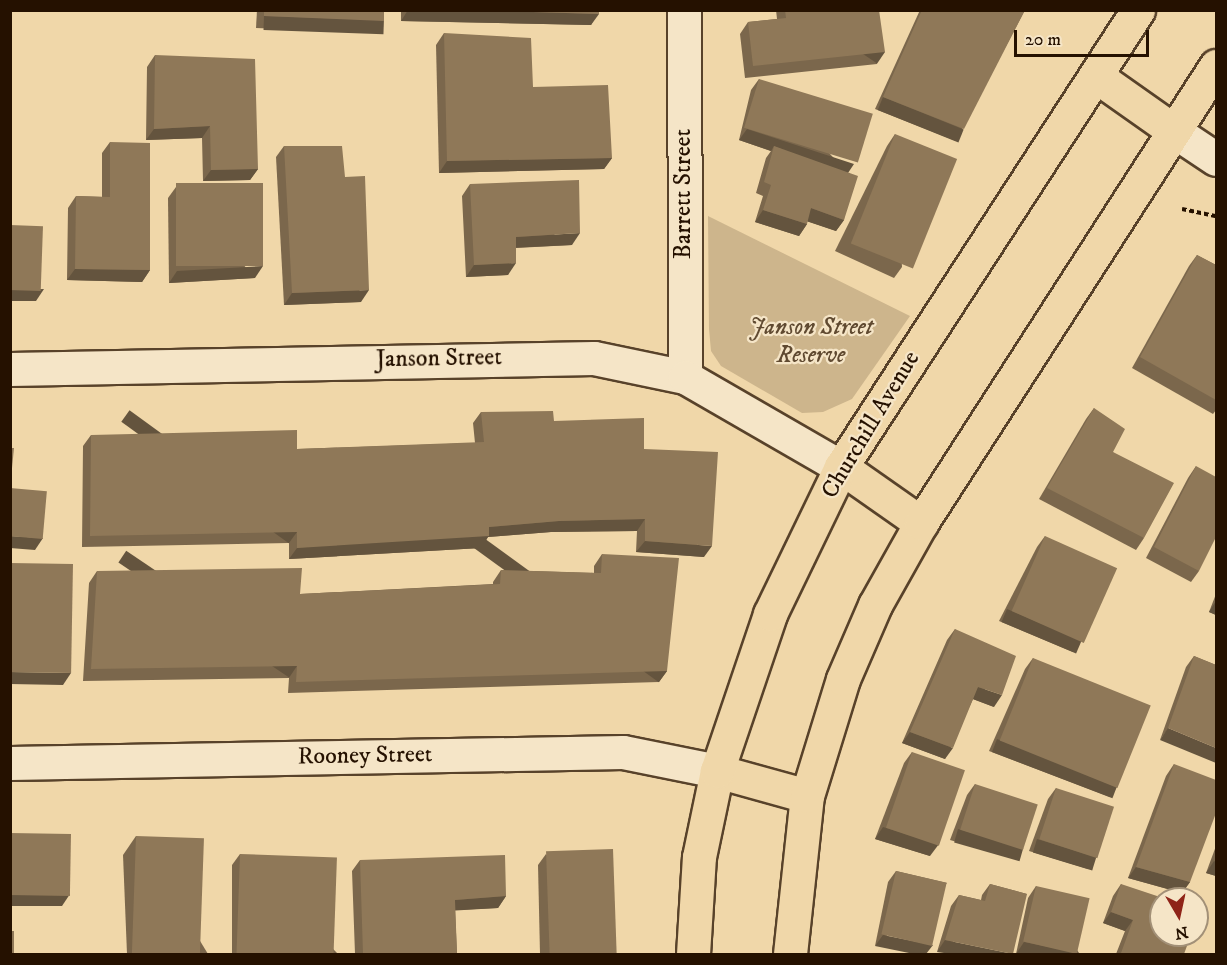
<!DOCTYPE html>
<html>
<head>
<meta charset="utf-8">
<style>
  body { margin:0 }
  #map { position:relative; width:1227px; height:965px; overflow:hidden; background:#f0d7a9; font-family:"IM FELL DW Pica",serif }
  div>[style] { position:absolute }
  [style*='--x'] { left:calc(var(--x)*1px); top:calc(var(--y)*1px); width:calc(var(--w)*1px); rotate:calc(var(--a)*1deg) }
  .green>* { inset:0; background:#cdb58c }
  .path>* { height:4px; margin-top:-2px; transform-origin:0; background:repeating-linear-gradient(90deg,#251100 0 4.5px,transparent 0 7.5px) }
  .roads { filter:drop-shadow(2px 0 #58422a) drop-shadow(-2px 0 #58422a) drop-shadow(0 2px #58422a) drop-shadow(0 -2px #58422a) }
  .street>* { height:33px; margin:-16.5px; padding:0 16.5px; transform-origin:16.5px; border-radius:16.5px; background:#f5e5c7 }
  .primary>* { height:33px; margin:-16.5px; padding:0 16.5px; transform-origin:16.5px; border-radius:16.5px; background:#f0d7a9 }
  .wall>* { inset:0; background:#7b674c }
  .shaded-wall>* { inset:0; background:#64543e; transform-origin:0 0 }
  .building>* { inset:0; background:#8f7858; transform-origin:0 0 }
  span { translate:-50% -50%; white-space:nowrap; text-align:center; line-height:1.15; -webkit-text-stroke:4.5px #f5e5c7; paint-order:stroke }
  .street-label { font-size:24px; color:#251100 }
  .park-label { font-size:24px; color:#604a31; font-style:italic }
  .frame { position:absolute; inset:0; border:12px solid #251100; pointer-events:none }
  .north { position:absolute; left:1149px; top:887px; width:60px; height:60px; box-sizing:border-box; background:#f5e5c7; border:2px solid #a29077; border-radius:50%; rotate:171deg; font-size:16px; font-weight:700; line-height:24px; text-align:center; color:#251100 }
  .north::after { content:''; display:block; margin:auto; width:21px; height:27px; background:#8f2418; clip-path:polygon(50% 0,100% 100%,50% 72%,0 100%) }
  .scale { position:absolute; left:1014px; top:30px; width:135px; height:27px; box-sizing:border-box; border:3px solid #251100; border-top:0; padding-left:8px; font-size:18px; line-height:21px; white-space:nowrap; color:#251100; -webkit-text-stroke:4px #f5e5c7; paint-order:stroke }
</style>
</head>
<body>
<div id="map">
  <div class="green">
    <div style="clip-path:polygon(708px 216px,910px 316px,852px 399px,823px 412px,802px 413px,721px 366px,711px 351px,709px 329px)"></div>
  </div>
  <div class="path">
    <div style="--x:1182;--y:209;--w:35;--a:12"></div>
  </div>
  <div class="roads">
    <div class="street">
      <div style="--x:684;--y:10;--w:367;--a:89.8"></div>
      <div style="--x:1174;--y:131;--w:50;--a:33.7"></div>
      <div style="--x:10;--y:369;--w:584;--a:-1.08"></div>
      <div style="--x:594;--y:358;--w:93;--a:11.8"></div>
      <div style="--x:685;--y:377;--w:180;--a:30"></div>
      <div style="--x:10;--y:763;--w:613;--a:-1.03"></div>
      <div style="--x:623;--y:752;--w:96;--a:11.4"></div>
    </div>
    <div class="primary">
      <div style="--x:1096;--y:76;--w:95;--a:35.2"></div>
      <div style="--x:841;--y:467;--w:98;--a:35"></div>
      <div style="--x:717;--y:771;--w:93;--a:15.5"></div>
      <div style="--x:693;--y:954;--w:97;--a:-86.5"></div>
      <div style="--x:699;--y:857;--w:88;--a:-78.2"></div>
      <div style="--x:717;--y:771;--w:166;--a:-71.3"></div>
      <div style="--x:770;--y:614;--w:163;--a:-64.2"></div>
      <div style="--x:841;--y:467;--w:545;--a:-56.98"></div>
      <div style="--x:790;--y:954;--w:159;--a:-83.9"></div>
      <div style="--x:807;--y:796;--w:122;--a:-72.9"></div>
      <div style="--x:843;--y:679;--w:81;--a:-66.6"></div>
      <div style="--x:875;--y:605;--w:94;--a:-60.7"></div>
      <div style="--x:921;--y:523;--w:544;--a:-57.16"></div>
    </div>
  </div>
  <div class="wall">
    <div style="clip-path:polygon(257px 10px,384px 10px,376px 33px,256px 28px)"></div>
    <div style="clip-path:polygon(401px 10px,599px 10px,591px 25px,401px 21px)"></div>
    <div style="clip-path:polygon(776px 10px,879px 10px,877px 64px,745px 78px,740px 34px,748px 22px,777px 19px)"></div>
    <div style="clip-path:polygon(920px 10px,1025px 10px,956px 141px,875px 109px)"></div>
    <div style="clip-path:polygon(444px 33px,533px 87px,612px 158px,604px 169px,439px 173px,436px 45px)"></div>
    <div style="clip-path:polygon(155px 55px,258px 169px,250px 180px,203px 181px,202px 138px,146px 140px,147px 67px)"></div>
    <div style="clip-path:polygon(759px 79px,848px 173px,844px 220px,836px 231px,807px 221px,807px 224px,799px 236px,755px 222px,763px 196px,756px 193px,766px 158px,771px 151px,739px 140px,751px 90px)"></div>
    <div style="clip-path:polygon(895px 134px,902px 267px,894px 278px,835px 251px,887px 146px)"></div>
    <div style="clip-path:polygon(110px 142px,150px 270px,142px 282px,67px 280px,68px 208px,76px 196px,102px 197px,102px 153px)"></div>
    <div style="clip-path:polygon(284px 146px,345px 177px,361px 302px,284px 305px,276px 157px)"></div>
    <div style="clip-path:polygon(470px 184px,572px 245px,516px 248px,508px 275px,466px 277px,462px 196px)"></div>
    <div style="clip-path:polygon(176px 187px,255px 278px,169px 283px,168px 198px)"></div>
    <div style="clip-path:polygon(1197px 255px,1216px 265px,1216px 410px,1213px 414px,1132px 368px,1189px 266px)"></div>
    <div style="clip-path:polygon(1094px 408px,1113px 452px,1144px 538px,1136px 550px,1039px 499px,1086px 419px)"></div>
    <div style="clip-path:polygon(481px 412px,554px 421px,644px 449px,704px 557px,636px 552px,637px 531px,551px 532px,488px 537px,481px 548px,289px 559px,289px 543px,82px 547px,83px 446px,91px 435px,297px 449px,475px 443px,473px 423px)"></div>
    <div style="clip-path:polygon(1196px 466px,1199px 571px,1191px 582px,1146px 558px,1188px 478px)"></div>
    <div style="clip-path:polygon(1045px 536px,1081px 641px,1073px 652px,999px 621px,1037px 547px)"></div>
    <div style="clip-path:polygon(602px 554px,667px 671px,659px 682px,288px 693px,289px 678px,83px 681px,89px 583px,97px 571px,300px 594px,493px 584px,493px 582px,501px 570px,594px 573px,594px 566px)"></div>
    <div style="clip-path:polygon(1216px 594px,1216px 615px,1209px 612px)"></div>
    <div style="clip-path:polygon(955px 629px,994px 707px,973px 699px,945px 759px,902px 743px,947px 640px)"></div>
    <div style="clip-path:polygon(1194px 656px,1216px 665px,1160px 740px,1186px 667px)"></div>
    <div style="clip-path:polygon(1033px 658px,1118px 785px,1110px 797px,989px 751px,1025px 669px)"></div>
    <div style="clip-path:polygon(912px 752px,930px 856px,875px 839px,904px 763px)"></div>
    <div style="clip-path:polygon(1174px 764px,1190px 882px,1182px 893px,1128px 878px,1166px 776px)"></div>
    <div style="clip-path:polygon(975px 784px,1015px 859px,950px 840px,967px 795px)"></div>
    <div style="clip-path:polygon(1056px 788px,1096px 857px,1088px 869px,1029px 851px,1048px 799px)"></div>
    <div style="clip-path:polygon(136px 836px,208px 954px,127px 954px,123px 855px)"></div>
    <div style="clip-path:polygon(1216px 846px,1216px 876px,1206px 873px)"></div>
    <div style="clip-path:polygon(240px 854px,338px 954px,232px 954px,232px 865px)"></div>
    <div style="clip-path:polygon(546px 854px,616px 954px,540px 954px,538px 865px)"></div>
    <div style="clip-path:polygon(360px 860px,506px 896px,498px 908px,455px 910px,457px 954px,355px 954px,352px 871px)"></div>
    <div style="clip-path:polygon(896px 871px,947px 883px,875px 946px,888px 882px)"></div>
    <div style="clip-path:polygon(990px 884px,1027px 894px,937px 952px,951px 906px,959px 895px,981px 900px,982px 895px)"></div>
    <div style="clip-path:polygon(1121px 884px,1184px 954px,1116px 954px,1125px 931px,1103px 923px,1113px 896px)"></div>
    <div style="clip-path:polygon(1036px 886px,1079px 953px,1016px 954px,1028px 898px)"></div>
  </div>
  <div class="shaded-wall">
    <div style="clip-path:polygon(408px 10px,464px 10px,599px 14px,591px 25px,401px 21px)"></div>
    <div style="left:264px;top:16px;width:120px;height:14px;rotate:2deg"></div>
    <div style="left:885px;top:52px;width:14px;height:133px;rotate:124deg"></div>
    <div style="left:883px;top:97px;width:87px;height:14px;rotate:22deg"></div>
    <div style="clip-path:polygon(210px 126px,202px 138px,146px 140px,154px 129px)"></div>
    <div style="clip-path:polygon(747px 129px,854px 164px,846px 176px,774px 146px,771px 151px,739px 140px)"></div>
    <div style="clip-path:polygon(612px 158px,604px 169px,439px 173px,447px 161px)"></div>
    <div style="clip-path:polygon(258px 169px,250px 180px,203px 181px,211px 170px)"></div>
    <div style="clip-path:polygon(811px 208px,844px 220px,836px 231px,803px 220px)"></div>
    <div style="clip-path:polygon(763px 210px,807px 224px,799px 236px,755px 222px)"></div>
    <div style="clip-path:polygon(580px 233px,572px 245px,508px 248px,516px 237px)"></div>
    <div style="clip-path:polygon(516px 263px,508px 275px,466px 277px,474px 265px)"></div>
    <div style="clip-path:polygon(263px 266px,255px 278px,169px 283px,177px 271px)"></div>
    <div style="clip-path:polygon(75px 269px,150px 270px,142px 282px,67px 280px)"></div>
    <div style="clip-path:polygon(44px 289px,36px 301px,10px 301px,10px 290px)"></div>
    <div style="clip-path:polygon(369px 290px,361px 302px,284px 305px,292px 293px)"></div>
    <div style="clip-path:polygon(645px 519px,637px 531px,551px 532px,488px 537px,481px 548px,289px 559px,297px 548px,489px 527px,559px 521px)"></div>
    <div style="left:297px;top:532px;width:14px;height:207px;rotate:126deg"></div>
    <div style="clip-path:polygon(10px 536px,43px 538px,35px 550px,10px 548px)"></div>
    <div style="clip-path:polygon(645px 541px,712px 546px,704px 557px,636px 552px)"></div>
    <div style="clip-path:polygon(1216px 601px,1216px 615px,1209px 612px)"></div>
    <div style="left:1007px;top:609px;width:81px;height:14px;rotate:23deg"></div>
    <div style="left:297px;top:666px;width:14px;height:206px;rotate:124deg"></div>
    <div style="left:667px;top:671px;width:14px;height:371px;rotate:126deg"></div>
    <div style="clip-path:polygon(10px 672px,71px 673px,63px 685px,10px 684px)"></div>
    <div style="clip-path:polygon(978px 687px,1002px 695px,994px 707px,970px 698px)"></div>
    <div style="clip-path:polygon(1168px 728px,1216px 748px,1216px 763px,1160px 740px)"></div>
    <div style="clip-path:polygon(910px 732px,953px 748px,945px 759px,902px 743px)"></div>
    <div style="left:997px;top:739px;width:129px;height:14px;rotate:21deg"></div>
    <div style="clip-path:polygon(883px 827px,939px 844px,930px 856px,875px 839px)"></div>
    <div style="left:958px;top:829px;width:68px;height:14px;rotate:16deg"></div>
    <div style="left:1037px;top:839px;width:62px;height:14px;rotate:17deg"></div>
    <div style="clip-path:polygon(1214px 861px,1216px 862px,1216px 876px,1206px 873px)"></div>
    <div style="clip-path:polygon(1136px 867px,1190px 882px,1182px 893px,1128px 878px)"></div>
    <div style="clip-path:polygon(70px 894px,62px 906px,10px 906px,10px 895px)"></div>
    <div style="clip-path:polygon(506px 896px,498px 908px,447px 911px,455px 900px)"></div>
    <div style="clip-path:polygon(1111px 912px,1133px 920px,1125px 931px,1103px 923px)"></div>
    <div style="clip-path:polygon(883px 935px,933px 945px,926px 954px,914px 954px,875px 946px)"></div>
    <div style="clip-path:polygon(945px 940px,1013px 954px,951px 954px,937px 952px)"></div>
    <div style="clip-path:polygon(1024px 942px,1079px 953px,1077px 954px,1016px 954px)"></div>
  </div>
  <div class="building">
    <div style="clip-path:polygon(264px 10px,384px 10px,384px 21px,264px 16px)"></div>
    <div style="clip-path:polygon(464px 10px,599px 10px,599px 14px)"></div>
    <div style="clip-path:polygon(785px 10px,879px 10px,885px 52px,753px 66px,748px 22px,786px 18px)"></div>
    <div style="clip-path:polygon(922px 10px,1025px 10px,964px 129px,883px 97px)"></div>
    <div style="clip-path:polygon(444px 33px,531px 38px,533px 87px,608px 85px,612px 158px,447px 161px)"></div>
    <div style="clip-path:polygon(155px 55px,255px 59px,258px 169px,211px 170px,210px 126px,154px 129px)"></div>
    <div style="left:759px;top:79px;width:119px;height:51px;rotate:17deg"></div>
    <div style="left:895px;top:134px;width:67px;height:118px;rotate:22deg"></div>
    <div style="clip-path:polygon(110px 142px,150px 143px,150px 270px,75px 269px,76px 196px,110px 197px)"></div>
    <div style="clip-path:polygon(284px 146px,342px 146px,345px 177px,365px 176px,369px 290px,292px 293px)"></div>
    <div style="clip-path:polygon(774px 146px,858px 176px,844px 220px,811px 208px,807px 224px,763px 210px,771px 185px,764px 182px)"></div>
    <div style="clip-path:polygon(579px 180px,580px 233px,516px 237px,516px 263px,474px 265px,470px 184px)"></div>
    <div style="left:263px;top:183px;width:83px;height:87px;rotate:90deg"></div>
    <div style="left:10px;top:225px;width:33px;height:65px;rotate:2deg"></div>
    <div style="clip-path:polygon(1197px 255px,1216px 265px,1216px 400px,1140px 357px)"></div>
    <div style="clip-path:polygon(1094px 408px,1125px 429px,1113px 452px,1174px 483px,1144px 538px,1047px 488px)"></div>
    <div style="clip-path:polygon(553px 411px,554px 421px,644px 418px,644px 449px,718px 452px,712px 546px,645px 541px,645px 519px,559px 521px,489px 527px,489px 536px,297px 548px,297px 532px,90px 536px,91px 435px,297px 430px,297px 449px,484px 442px,481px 412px)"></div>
    <div style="clip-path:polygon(10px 448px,14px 448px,10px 488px)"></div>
    <div style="clip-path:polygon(1196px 466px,1216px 477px,1216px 537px,1199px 571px,1154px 547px)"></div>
    <div style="left:10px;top:488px;width:37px;height:48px;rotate:5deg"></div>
    <div style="left:1045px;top:536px;width:79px;height:82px;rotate:24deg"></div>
    <div style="clip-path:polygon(602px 554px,679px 558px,667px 671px,296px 682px,297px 666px,91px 669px,97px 571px,302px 568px,300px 594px,500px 584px,501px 570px,601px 573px)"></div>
    <div style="left:10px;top:563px;width:63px;height:109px;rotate:1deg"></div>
    <div style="clip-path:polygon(955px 629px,1016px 656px,1002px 695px,978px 687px,953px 748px,910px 732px)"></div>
    <div style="clip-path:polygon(1194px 656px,1216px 665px,1216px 748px,1168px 728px)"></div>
    <div style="left:1033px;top:658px;width:127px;height:89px;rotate:22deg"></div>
    <div style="left:912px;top:752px;width:56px;height:80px;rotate:19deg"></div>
    <div style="clip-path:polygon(1174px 764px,1216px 780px,1216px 813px,1190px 882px,1136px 867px)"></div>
    <div style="left:975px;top:784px;width:66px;height:48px;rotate:18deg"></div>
    <div style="left:1056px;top:788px;width:61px;height:54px;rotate:18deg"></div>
    <div style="left:10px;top:833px;width:61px;height:62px;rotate:1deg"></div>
    <div style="left:136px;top:836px;width:68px;height:118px;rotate:2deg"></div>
    <div style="left:613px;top:849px;width:105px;height:67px;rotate:88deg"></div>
    <div style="left:240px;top:854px;width:97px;height:100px;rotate:2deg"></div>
    <div style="clip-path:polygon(505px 855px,506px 896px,455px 900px,457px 954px,363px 954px,360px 860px)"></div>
    <div style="left:896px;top:871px;width:52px;height:65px;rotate:13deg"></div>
    <div style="clip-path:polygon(990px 884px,1027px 894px,1013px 954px,945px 940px,959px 895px,985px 901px)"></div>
    <div style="clip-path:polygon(1121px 884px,1166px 899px,1161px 899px,1161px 935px,1191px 935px,1184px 954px,1126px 954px,1121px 953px,1133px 920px,1111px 912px)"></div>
    <div style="left:1036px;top:886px;width:55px;height:57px;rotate:13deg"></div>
    <div style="clip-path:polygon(1197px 909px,1200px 910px,1197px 918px)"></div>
    <div style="left:10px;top:931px;width:4px;height:23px"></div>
  </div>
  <div class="street-label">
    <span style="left:684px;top:194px;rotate:-90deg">Barrett Street</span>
    <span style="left:439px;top:359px;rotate:-1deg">Janson Street</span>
    <span style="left:871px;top:425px;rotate:-59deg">Churchill Avenue</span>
    <span style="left:365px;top:756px;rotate:-1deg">Rooney Street</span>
  </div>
  <div class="park-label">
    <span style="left:811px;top:342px">Janson Street<br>Reserve</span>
  </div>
  <div class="frame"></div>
  <div class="north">N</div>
  <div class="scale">20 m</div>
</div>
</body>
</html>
